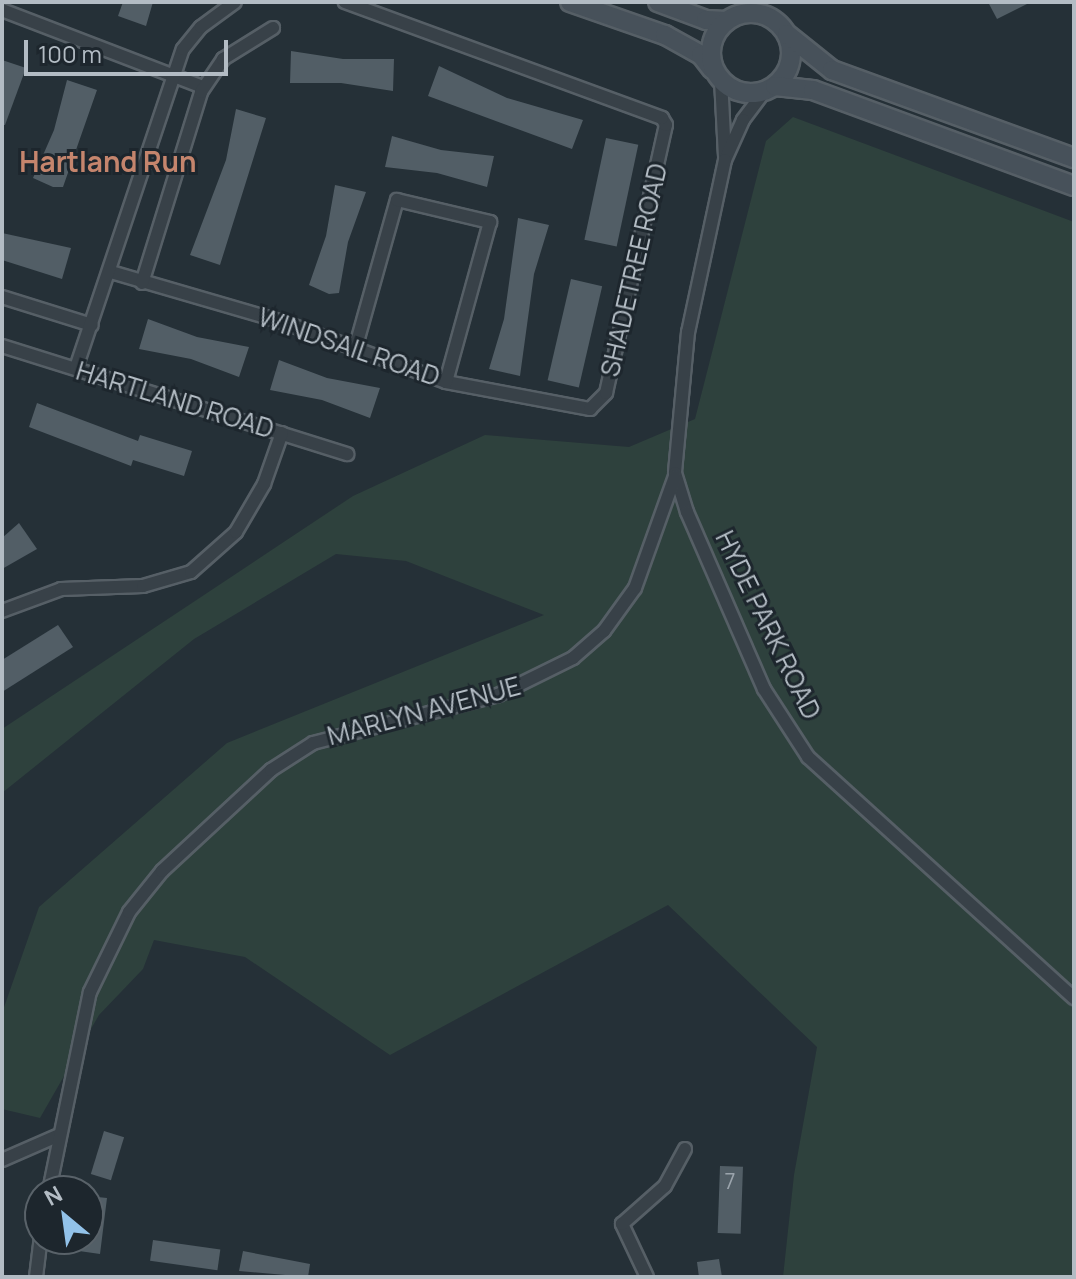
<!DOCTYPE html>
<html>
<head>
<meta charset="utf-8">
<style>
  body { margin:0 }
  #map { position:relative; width:1076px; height:1279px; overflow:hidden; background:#253037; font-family:Manrope,sans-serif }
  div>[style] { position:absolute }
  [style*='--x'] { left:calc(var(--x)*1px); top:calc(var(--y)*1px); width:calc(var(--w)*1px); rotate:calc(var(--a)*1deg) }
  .green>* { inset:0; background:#2e413d }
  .building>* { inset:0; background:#525e66; transform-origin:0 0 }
  .roads { filter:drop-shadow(2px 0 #565f66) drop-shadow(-2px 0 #565f66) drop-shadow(0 2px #565f66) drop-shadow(0 -2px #565f66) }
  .street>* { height:12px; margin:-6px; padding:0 6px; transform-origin:6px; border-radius:6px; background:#384148 }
  .secondary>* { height:18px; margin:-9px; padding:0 9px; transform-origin:9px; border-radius:9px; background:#47515a }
  .secondary>.ring { margin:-9px; padding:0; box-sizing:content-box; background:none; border:18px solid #47515a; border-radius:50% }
  span { translate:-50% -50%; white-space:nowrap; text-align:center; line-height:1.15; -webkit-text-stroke:6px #1d262d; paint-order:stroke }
  .number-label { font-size:22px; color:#9ba4ac }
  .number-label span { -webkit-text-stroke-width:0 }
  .street-label { font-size:26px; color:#b3bcc4 }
  .neighbourhood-label { font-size:28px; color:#c5856d; font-weight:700 }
  .frame { position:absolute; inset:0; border:4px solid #b3bcc4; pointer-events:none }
  .north { position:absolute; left:24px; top:1175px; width:80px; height:80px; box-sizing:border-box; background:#1d262d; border:2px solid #596269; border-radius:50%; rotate:331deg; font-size:22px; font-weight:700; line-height:32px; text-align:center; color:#b3bcc4 }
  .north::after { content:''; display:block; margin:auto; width:28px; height:36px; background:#92c2e9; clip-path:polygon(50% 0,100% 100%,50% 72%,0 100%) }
  .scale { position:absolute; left:24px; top:40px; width:204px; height:36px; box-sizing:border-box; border:4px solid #b3bcc4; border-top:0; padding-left:10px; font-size:24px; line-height:28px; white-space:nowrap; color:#b3bcc4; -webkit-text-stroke:6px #1d262d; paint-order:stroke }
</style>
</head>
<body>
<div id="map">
  <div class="green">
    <div style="clip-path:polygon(793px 117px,1074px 222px,1074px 1277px,783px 1277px,794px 1175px,817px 1047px,668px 905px,390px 1055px,245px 957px,154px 940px,143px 969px,99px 1015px,40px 1118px,2px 1109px,2px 1013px,39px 907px,227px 743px,544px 615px,406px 561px,336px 554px,194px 639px,2px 793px,2px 729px,353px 496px,485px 435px,629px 447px,695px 419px,766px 141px)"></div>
  </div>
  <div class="building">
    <div style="clip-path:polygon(123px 2px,153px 2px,146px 26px,118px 16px)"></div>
    <div style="clip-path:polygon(988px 2px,1031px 2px,997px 19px)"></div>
    <div style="clip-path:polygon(291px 51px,343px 59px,394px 59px,393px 91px,341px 83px,290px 83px)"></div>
    <div style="clip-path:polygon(2px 60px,26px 68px,5px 125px,2px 125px)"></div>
    <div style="clip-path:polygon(439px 66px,507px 98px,583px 120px,572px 149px,428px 96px)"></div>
    <div style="clip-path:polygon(67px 80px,97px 90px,63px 187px,53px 187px,33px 178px,54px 130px)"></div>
    <div style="clip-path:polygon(236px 109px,266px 118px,220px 265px,190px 255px,226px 160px)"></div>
    <div style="clip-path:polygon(392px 136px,441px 150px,494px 156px,487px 187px,437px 173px,385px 167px)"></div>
    <div style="left:606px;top:138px;width:33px;height:104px;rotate:12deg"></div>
    <div style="clip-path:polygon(335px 185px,366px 192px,348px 242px,339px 293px,329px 294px,309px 285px,326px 236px)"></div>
    <div style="clip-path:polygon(518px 218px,549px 225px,534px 274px,520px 376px,489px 369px,504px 319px)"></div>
    <div style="clip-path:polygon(2px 233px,71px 248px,62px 279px,2px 260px)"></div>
    <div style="left:571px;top:279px;width:32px;height:104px;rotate:13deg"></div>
    <div style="clip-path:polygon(148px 319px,197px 337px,249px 347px,239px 377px,191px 359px,139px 349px)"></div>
    <div style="clip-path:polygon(279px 360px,327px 378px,380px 388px,370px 418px,322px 400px,270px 390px)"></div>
    <div style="clip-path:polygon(37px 403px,138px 441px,140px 435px,192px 451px,184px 476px,133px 460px,131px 466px,29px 427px)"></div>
    <div style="clip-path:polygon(19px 523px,37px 549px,2px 569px,2px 538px)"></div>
    <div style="clip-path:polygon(58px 625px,73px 647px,2px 692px,2px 660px)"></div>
    <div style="left:104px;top:1131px;width:21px;height:45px;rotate:17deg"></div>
    <div style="left:720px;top:1166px;width:23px;height:67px;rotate:2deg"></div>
    <div style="clip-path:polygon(88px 1196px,107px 1198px,100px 1254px,79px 1251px,80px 1239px,88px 1239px)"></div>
    <div style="left:153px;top:1240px;width:68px;height:21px;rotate:8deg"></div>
    <div style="clip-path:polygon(243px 1251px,310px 1264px,308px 1277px,239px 1271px)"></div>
    <div style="clip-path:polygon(719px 1259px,722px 1277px,699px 1277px,697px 1262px)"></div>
  </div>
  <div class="roads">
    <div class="street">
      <div style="--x:2;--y:10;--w:215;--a:21"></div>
      <div style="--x:721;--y:80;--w:76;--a:87"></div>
      <div style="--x:764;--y:92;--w:35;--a:127"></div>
      <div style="--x:743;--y:120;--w:44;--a:114.2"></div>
      <div style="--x:725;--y:160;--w:176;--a:102.1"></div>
      <div style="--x:688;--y:332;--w:142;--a:95.3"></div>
      <div style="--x:675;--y:473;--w:41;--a:72.9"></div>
      <div style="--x:687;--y:512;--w:193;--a:66.5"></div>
      <div style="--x:764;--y:689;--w:81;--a:57.1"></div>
      <div style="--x:808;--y:757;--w:359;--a:42.2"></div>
      <div style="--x:111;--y:272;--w:179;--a:16.2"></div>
      <div style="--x:283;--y:322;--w:174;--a:20.2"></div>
      <div style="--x:446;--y:382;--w:147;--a:10.6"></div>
      <div style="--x:590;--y:409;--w:23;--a:-45"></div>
      <div style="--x:606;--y:393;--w:275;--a:-77.4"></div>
      <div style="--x:666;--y:125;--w:8;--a:-120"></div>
      <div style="--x:662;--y:118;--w:338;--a:-159.9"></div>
      <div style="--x:142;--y:283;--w:200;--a:-72.8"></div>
      <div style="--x:201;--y:92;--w:40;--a:-56"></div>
      <div style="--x:223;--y:59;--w:59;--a:-31.8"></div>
      <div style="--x:2;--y:297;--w:94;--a:17.3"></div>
      <div style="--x:2;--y:346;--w:362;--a:17.4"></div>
      <div style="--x:355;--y:349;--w:155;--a:-74.3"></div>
      <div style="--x:397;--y:200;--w:96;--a:13.3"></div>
      <div style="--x:490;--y:222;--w:166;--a:105.4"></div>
      <div style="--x:76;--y:368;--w:336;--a:-71.5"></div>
      <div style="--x:183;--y:49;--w:28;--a:-51"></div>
      <div style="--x:201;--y:27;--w:42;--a:-36.3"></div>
      <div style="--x:2;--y:611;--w:63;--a:-20.4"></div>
      <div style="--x:61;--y:589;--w:82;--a:-2.1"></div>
      <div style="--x:143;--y:586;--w:50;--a:-16.3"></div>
      <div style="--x:191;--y:572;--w:60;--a:-41.6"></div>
      <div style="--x:236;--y:532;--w:56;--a:-59.7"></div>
      <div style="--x:264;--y:484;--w:54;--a:-70.6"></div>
      <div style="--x:2;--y:1160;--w:60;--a:-23.6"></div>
      <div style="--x:49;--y:1191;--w:203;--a:-78.4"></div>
      <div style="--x:90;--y:992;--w:89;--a:-64"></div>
      <div style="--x:129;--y:912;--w:53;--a:-51.2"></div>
      <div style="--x:162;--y:871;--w:149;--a:-42.8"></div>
      <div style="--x:271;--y:770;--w:50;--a:-32.7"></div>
      <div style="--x:313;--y:743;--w:191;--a:-14.5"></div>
      <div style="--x:498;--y:695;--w:84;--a:-26.3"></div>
      <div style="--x:573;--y:658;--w:41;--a:-41.1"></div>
      <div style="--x:604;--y:631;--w:53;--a:-54.2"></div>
      <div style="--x:635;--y:588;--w:119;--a:-70.3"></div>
      <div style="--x:36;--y:1277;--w:38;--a:-83"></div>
      <div style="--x:647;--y:1277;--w:59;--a:-115.3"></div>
      <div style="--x:622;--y:1224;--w:57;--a:-41.5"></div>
      <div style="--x:665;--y:1186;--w:42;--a:-61.6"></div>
    </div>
    <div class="secondary">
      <div style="--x:570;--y:2;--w:101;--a:19.2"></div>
      <div style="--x:665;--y:35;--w:41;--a:29.1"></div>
      <div style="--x:701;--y:55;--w:18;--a:52"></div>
      <div style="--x:658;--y:2;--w:51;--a:20.6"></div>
      <div style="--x:706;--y:20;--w:20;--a:3"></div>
      <div class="ring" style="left:711px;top:13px;width:62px;height:62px"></div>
      <div style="--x:787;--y:34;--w:58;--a:38.7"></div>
      <div style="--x:832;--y:70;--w:258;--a:20"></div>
      <div style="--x:775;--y:86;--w:38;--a:6"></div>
      <div style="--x:813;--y:90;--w:278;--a:20.2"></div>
    </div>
  </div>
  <div class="number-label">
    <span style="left:730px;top:1182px">7</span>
  </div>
  <div class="street-label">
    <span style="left:634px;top:270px;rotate:-77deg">SHADETREE ROAD</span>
    <span style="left:349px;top:347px;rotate:19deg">WINDSAIL ROAD</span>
    <span style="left:175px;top:400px;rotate:17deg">HARTLAND ROAD</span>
    <span style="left:768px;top:625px;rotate:64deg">HYDE PARK ROAD</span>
    <span style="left:424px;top:711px;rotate:-15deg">MARLYN AVENUE</span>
  </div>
  <div class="neighbourhood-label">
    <span style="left:108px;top:161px">Hartland Run</span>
  </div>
  <div class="frame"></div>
  <div class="north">N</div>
  <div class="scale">100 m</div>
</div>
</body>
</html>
